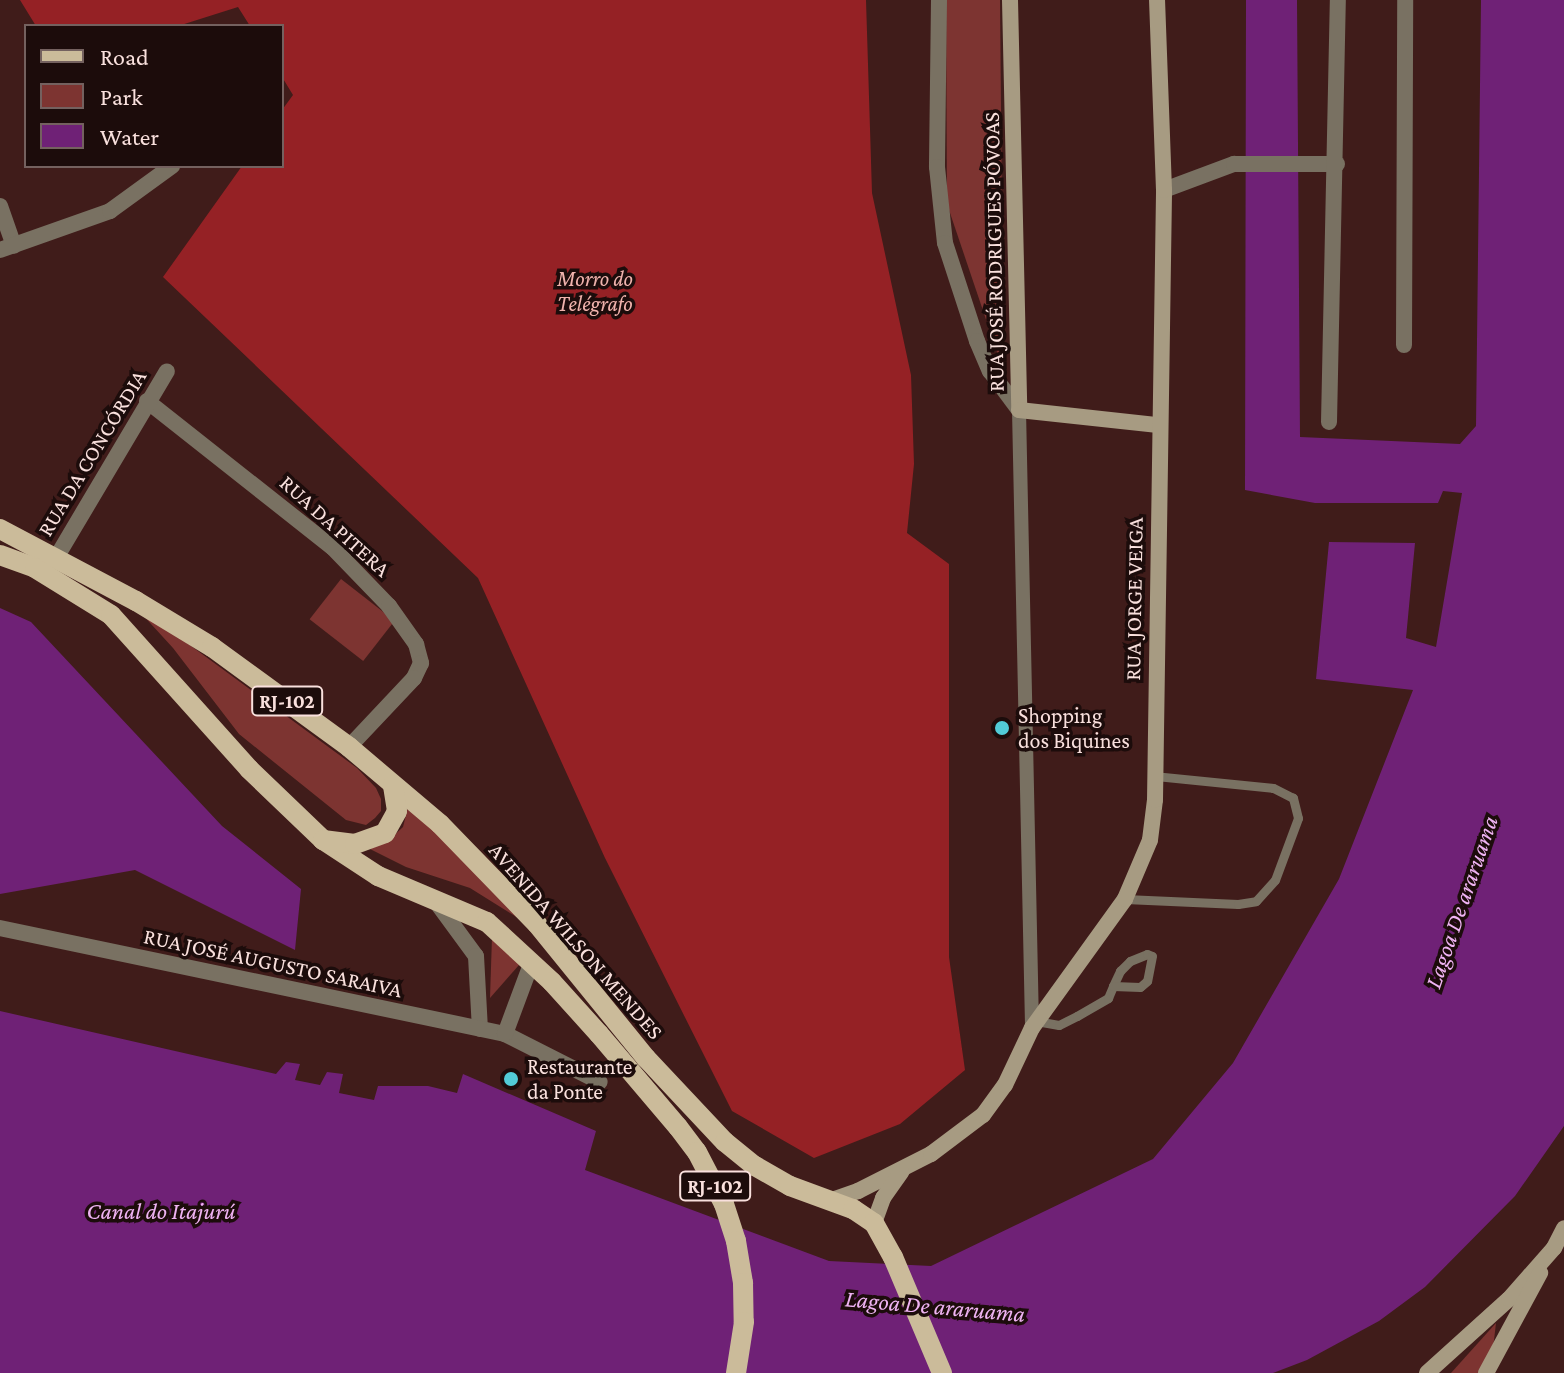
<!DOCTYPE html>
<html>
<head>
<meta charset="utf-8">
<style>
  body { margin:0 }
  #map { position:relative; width:1564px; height:1373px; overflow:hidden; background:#401c1a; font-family:"Crimson Pro",serif }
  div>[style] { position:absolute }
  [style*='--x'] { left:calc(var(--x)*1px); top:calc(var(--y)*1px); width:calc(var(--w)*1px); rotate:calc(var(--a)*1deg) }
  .green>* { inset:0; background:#7d3431; transform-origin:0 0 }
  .forest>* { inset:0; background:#952125 }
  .water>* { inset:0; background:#6f2176 }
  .service>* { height:9px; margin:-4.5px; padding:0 4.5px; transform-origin:4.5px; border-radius:4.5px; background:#797162 }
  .pedestrian>* { height:14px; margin:-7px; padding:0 7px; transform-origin:7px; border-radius:7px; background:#797162 }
  .minor>* { height:16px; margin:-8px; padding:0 8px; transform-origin:8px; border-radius:8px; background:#797162 }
  .secondary>* { height:16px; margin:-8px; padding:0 8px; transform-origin:8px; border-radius:8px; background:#a79b82 }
  .primary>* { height:20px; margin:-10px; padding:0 10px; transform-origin:10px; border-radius:10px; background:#cbbb9a }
  .dots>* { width:22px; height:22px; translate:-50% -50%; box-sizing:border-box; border:4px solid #1c0c0b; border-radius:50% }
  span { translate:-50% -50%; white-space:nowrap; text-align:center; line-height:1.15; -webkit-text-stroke:7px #1c0c0b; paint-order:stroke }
  .shield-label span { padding:2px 6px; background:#1c0c0b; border:2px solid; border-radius:6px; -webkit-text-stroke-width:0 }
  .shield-label { font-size:20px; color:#f9e0dd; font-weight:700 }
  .street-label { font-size:22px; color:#f9e0dd }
  .park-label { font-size:22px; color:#f1b3ad; font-style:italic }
  .poi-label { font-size:22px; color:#f9e0dd }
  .left { translate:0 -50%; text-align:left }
  .water-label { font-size:24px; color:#efb3f3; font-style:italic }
  .legend { position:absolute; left:24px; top:24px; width:260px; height:144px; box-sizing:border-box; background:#1c0c0b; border:2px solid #74615f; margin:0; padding:10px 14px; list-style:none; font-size:24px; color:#f9e0dd }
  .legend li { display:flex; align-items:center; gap:16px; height:40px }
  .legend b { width:40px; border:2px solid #74615f }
</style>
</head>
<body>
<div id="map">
  <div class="green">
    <div style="clip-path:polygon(946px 0,1000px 0,1003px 336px,1003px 354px,998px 355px,947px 204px)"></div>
    <div style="left:341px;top:579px;width:68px;height:51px;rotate:38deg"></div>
    <div style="clip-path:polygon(130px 601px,357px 768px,376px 788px,381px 799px,381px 811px,375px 818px,366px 825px,346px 820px,239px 734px,173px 648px)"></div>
    <div style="clip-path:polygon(409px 803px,523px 921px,470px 888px,406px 867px,370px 849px,389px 840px,403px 827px)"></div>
    <div style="clip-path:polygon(492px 937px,519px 959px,519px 965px,490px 998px)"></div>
    <div style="clip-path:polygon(1496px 1323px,1492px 1357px,1482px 1373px,1451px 1373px)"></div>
  </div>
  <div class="forest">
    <div style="clip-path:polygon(20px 0,866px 0,872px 193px,911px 375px,914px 464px,907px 533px,949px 564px,949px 957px,965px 1070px,900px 1124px,814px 1158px,732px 1111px,605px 858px,478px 578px,163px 277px,242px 166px,282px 166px,282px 110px,293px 95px,282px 77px,282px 26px,250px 26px,238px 7px,178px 26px,36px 26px)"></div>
  </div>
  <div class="water">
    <div style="clip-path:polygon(1246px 0,1297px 0,1300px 437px,1460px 444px,1476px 426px,1481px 0,1564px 0,1564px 1126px,1515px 1196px,1425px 1287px,1379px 1321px,1307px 1360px,1273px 1373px,0 1373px,0 1011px,276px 1074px,286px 1062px,300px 1064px,295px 1080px,320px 1085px,327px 1072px,343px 1074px,339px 1093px,374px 1100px,378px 1086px,428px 1086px,457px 1093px,463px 1074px,596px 1131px,585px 1170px,829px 1261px,931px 1266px,1153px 1159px,1233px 1063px,1339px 879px,1413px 690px,1316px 679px,1329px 542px,1415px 543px,1406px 638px,1436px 647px,1462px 493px,1443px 491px,1438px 503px,1315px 503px,1245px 490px)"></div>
    <div style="clip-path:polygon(0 608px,31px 622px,222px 826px,301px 889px,295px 950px,135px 870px,0 894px)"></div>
  </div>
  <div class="service">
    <div style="--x:1125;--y:899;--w:113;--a:2.5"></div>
    <div style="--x:1238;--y:904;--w:18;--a:-9"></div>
    <div style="--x:1256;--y:901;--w:28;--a:-48"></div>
    <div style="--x:1275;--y:880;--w:66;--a:-69.6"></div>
    <div style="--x:1298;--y:818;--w:21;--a:-104"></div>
    <div style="--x:1293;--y:798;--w:22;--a:-153"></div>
    <div style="--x:1273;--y:788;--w:120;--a:-174.2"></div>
    <div style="--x:1036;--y:1021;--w:23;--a:10"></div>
    <div style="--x:1059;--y:1025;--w:20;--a:-27"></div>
    <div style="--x:1077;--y:1016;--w:36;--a:-30"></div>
    <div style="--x:1108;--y:998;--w:13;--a:-67"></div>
    <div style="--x:1113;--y:986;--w:17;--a:-65"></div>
    <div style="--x:1120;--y:971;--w:14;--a:-45"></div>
    <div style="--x:1130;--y:961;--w:18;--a:-22"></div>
    <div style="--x:1147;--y:954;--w:5;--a:22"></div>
    <div style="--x:1152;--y:956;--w:25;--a:101"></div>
    <div style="--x:1147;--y:981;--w:9;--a:139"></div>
    <div style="--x:1140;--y:987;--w:27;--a:-178"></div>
  </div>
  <div class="pedestrian">
    <div style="--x:1019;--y:410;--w:618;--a:88.79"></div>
  </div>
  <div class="minor">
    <div style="--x:939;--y:0;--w:167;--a:90.7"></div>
    <div style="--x:937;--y:167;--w:76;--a:84"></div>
    <div style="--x:945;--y:243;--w:103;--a:71.9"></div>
    <div style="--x:977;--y:341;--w:33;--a:67"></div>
    <div style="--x:990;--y:371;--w:49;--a:53.4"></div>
    <div style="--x:1164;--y:190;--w:75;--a:-20.4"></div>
    <div style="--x:1234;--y:164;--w:103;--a:0"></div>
    <div style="--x:0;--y:206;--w:42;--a:70.7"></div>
    <div style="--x:0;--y:250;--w:117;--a:-19.5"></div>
    <div style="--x:110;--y:211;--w:77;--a:-36"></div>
    <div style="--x:1404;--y:345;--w:345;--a:-89.8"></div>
    <div style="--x:147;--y:401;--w:237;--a:38.3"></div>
    <div style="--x:333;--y:548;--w:81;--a:46"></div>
    <div style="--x:389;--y:606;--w:47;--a:54.6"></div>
    <div style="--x:416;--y:644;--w:20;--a:75"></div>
    <div style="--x:421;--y:663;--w:17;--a:115"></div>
    <div style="--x:414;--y:678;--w:95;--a:133.3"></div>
    <div style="--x:1329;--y:422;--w:422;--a:-88.8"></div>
    <div style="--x:56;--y:558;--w:217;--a:-59.3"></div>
    <div style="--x:437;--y:903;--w:66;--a:53.7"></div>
    <div style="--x:476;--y:956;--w:73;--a:86.9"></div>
    <div style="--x:0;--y:928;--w:516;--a:11.85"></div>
    <div style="--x:505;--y:1034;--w:106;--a:26.8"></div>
    <div style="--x:505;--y:1034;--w:75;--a:-69.6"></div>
  </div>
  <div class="secondary">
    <div style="--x:1010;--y:0;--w:410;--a:88.7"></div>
    <div style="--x:1019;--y:410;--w:140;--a:6.2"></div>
    <div style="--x:829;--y:1201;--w:31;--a:-19"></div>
    <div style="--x:858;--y:1191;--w:82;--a:-26.9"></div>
    <div style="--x:931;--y:1154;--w:65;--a:-36.9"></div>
    <div style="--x:983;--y:1115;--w:37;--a:-54"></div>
    <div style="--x:1005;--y:1085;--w:63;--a:-64.7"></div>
    <div style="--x:1032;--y:1028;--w:159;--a:-54.2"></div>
    <div style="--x:1125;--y:899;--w:64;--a:-67"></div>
    <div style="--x:1150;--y:840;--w:40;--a:-82.9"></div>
    <div style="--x:1155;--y:800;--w:610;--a:-89.15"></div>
    <div style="--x:1164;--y:190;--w:190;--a:-92.1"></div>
    <div style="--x:874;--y:1223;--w:27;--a:-70"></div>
    <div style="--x:883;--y:1198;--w:32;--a:-55"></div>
    <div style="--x:1427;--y:1373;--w:110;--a:-42.1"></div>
    <div style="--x:1509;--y:1299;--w:68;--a:-48.6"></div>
    <div style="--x:1554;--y:1248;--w:22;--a:-63"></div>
    <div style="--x:1486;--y:1373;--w:114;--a:-61.6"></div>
  </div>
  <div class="primary">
    <div style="--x:0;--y:529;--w:154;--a:27.9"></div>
    <div style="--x:136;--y:601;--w:89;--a:31.2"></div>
    <div style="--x:212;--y:647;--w:170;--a:36.1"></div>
    <div style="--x:349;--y:747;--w:119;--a:40.2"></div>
    <div style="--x:440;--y:824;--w:139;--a:45.9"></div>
    <div style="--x:537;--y:924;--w:173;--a:50.9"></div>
    <div style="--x:646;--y:1058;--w:115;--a:46.8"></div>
    <div style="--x:725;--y:1142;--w:38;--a:39"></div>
    <div style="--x:755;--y:1166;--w:40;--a:29.7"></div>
    <div style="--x:790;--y:1186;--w:67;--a:20.1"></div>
    <div style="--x:853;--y:1209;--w:25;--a:34"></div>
    <div style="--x:874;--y:1223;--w:39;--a:61"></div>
    <div style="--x:893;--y:1257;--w:126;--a:67.1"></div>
    <div style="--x:0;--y:555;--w:37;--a:20"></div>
    <div style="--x:35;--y:568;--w:89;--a:31.7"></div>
    <div style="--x:111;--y:615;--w:207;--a:48.1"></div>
    <div style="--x:249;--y:769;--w:103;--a:43.8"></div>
    <div style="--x:323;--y:840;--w:66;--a:33.2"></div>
    <div style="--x:378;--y:876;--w:118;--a:22.9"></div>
    <div style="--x:487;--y:922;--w:88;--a:42.7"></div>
    <div style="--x:552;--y:982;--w:70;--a:47.9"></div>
    <div style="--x:599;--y:1034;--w:122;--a:49.7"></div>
    <div style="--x:678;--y:1127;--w:31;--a:53"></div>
    <div style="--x:697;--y:1152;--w:59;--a:62.6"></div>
    <div style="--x:724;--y:1204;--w:39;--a:72"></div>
    <div style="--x:736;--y:1241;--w:43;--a:80.5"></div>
    <div style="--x:743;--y:1283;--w:39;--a:89"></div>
    <div style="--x:744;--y:1322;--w:52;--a:98.9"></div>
    <div style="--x:323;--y:840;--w:32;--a:7"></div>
    <div style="--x:355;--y:844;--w:32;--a:-20"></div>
    <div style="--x:385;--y:833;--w:25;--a:-61"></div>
    <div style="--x:397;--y:811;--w:26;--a:-99"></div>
  </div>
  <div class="dots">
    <div style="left:1002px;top:728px;background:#52cbd7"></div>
    <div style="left:511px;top:1079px;background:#52cbd7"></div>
  </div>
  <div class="shield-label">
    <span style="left:287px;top:701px">RJ-102</span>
    <span style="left:715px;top:1186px">RJ-102</span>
  </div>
  <div class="street-label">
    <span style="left:994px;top:252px;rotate:-91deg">RUA JOSÉ RODRIGUES PÓVOAS</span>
    <span style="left:92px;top:453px;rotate:-59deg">RUA DA CONCÓRDIA</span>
    <span style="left:335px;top:526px;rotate:42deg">RUA DA PITERA</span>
    <span style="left:1134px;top:599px;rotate:-89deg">RUA JORGE VEIGA</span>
    <span style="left:576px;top:941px;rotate:49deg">AVENIDA WILSON MENDES</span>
    <span style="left:273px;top:963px;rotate:12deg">RUA JOSÉ AUGUSTO SARAIVA</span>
  </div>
  <div class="park-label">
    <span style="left:595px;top:291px">Morro do<br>Telégrafo</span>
  </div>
  <div class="poi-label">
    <span class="left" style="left:1018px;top:728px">Shopping<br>dos Biquines</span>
    <span class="left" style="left:527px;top:1079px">Restaurante<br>da Ponte</span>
  </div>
  <div class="water-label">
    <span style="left:1461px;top:902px;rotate:-71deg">Lagoa De araruama</span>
    <span style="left:161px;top:1211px">Canal do Itajurú</span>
    <span style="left:935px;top:1306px;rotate:5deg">Lagoa De araruama</span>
  </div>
  <ul class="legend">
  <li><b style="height:10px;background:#cbbb9a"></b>Road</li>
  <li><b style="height:22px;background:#7d3431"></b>Park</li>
  <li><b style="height:22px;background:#6f2176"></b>Water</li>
  </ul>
</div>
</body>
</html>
